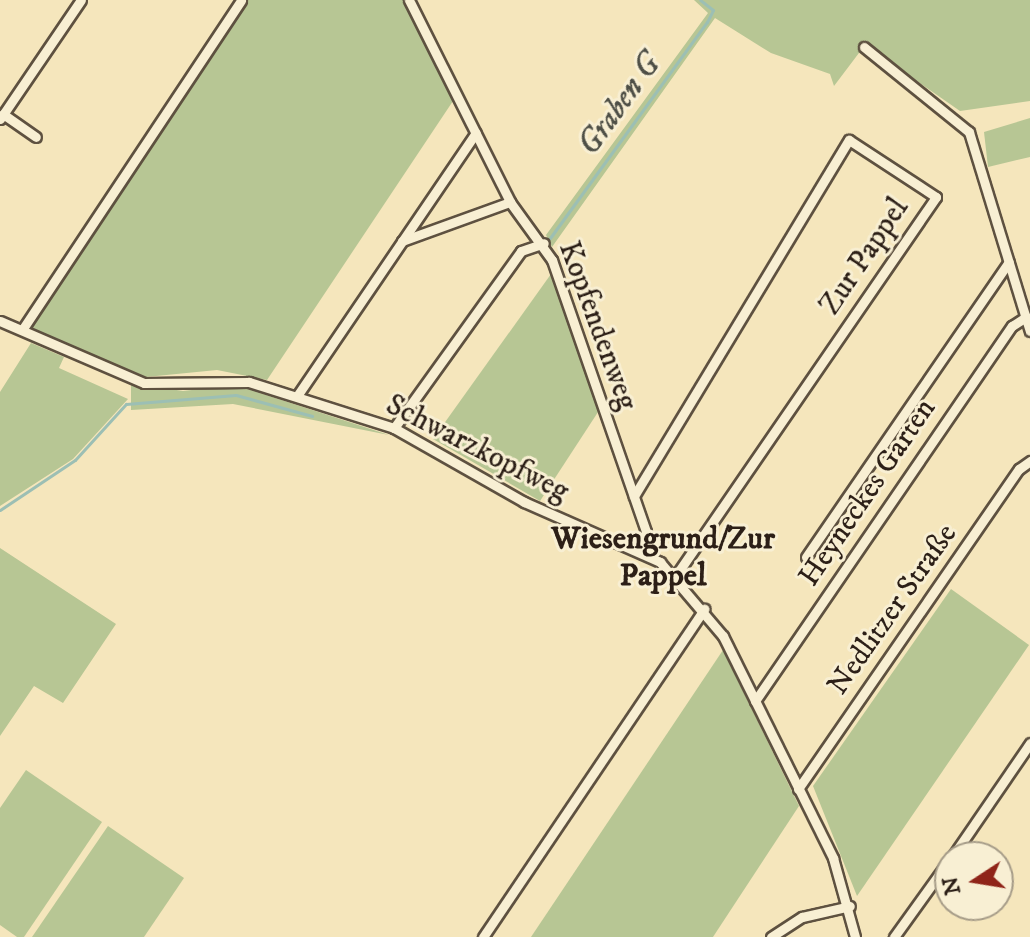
<!DOCTYPE html>
<html>
<head>
<meta charset="utf-8">
<style>
  body { margin:0 }
  #map { position:relative; width:1030px; height:937px; overflow:hidden; background:#f5e6bc; font-family:"IM FELL DW Pica",serif }
  div>[style] { position:absolute }
  [style*='--x'] { left:calc(var(--x)*1px); top:calc(var(--y)*1px); width:calc(var(--w)*1px); rotate:calc(var(--a)*1deg) }
  .green>* { inset:0; background:#b7c694 }
  .stream>* { height:3px; margin:-1.5px; padding:0 1.5px; transform-origin:1.5px; border-radius:1.5px; background:#9cbfb4 }
  .roads { filter:drop-shadow(2px 0 #5e5140) drop-shadow(-2px 0 #5e5140) drop-shadow(0 2px #5e5140) drop-shadow(0 -2px #5e5140) }
  .street>* { height:9px; margin:-4.5px; padding:0 4.5px; transform-origin:4.5px; border-radius:4.5px; background:#f8efd3 }
  span { translate:-50% -50%; white-space:nowrap; text-align:center; line-height:1.15; -webkit-text-stroke:6px #f8efd3; paint-order:stroke }
  .street-label { font-size:30px; color:#2c1f17 }
  .water-label { font-size:32px; color:#4e4f46; font-style:italic }
  .neighbourhood-label { font-size:32px; color:#2c1f17; font-weight:700 }
  .north { position:absolute; left:934px; top:841px; width:80px; height:80px; box-sizing:border-box; background:#f8efd3; border:2px solid #a69c88; border-radius:50%; rotate:258deg; font-size:22px; font-weight:700; line-height:32px; text-align:center; color:#2c1f17 }
  .north::after { content:''; display:block; margin:auto; width:28px; height:36px; background:#8f2418; clip-path:polygon(50% 0,100% 100%,50% 72%,0 100%) }
</style>
</head>
<body>
<div id="map">
  <div class="green">
    <div style="clip-path:polygon(247px 0,404px 0,453px 101px,267px 380px,217px 370px,146px 377px,30px 328px)"></div>
    <div style="clip-path:polygon(694px 0,1030px 0,1030px 101px,960px 111px,865px 45px,834px 86px,830px 74px,771px 53px,715px 18px,552px 247px,546px 235px,708px 13px)"></div>
    <div style="clip-path:polygon(1030px 118px,1030px 157px,988px 167px,984px 132px)"></div>
    <div style="clip-path:polygon(551px 274px,600px 409px,540px 501px,433px 439px)"></div>
    <div style="clip-path:polygon(31px 343px,64px 357px,59px 368px,128px 399px,73px 459px,0 506px,0 392px)"></div>
    <div style="clip-path:polygon(131px 383px,183px 391px,236px 385px,389px 435px,233px 404px,131px 410px)"></div>
    <div style="clip-path:polygon(0 548px,116px 624px,63px 703px,34px 686px,0 736px)"></div>
    <div style="clip-path:polygon(951px 589px,1029px 645px,857px 896px,813px 786px)"></div>
    <div style="clip-path:polygon(723px 650px,799px 806px,713px 937px,531px 937px)"></div>
    <div style="clip-path:polygon(26px 770px,102px 822px,24px 937px,17px 937px,0 925px,0 808px)"></div>
    <div style="clip-path:polygon(108px 826px,184px 878px,144px 937px,32px 937px)"></div>
  </div>
  <div class="stream">
    <div style="--x:550;--y:238;--w:267;--a:-54"></div>
    <div style="--x:707;--y:22;--w:13;--a:-63"></div>
    <div style="--x:713;--y:10;--w:16;--a:-142"></div>
    <div style="--x:0;--y:510;--w:90;--a:-33.7"></div>
    <div style="--x:75;--y:460;--w:76;--a:-47.7"></div>
    <div style="--x:126;--y:404;--w:110;--a:-4.7"></div>
    <div style="--x:236;--y:395;--w:79;--a:15.4"></div>
  </div>
  <div class="roads">
    <div class="street">
      <div style="--x:409;--y:0;--w:226;--a:63.4"></div>
      <div style="--x:510;--y:202;--w:72;--a:54.1"></div>
      <div style="--x:552;--y:260;--w:288;--a:70.9"></div>
      <div style="--x:646;--y:532;--w:20;--a:99"></div>
      <div style="--x:864;--y:47;--w:135;--a:39"></div>
      <div style="--x:969;--y:132;--w:208;--a:73"></div>
      <div style="--x:3;--y:114;--w:40;--a:34.9"></div>
      <div style="--x:0;--y:119;--w:144;--a:-55.8"></div>
      <div style="--x:402;--y:241;--w:115;--a:-19.9"></div>
      <div style="--x:0;--y:321;--w:157;--a:23.3"></div>
      <div style="--x:144;--y:383;--w:105;--a:-0.5"></div>
      <div style="--x:249;--y:382;--w:152;--a:17.6"></div>
      <div style="--x:394;--y:428;--w:150;--a:29.6"></div>
      <div style="--x:524;--y:502;--w:149;--a:23.8"></div>
      <div style="--x:660;--y:562;--w:97;--a:49.6"></div>
      <div style="--x:723;--y:636;--w:248;--a:63.6"></div>
      <div style="--x:833;--y:858;--w:82;--a:74.4"></div>
      <div style="--x:22;--y:330;--w:396;--a:-56.4"></div>
      <div style="--x:297;--y:396;--w:318;--a:-55.8"></div>
      <div style="--x:394;--y:428;--w:218;--a:-54.3"></div>
      <div style="--x:521;--y:251;--w:24;--a:-19"></div>
      <div style="--x:634;--y:496;--w:416;--a:-58.9"></div>
      <div style="--x:849;--y:140;--w:104;--a:33.2"></div>
      <div style="--x:936;--y:197;--w:460;--a:124.5"></div>
      <div style="--x:806;--y:557;--w:358;--a:-55.5"></div>
      <div style="--x:755;--y:701;--w:455;--a:-55.6"></div>
      <div style="--x:1012;--y:326;--w:17;--a:-33"></div>
      <div style="--x:798;--y:789;--w:389;--a:-55.4"></div>
      <div style="--x:1019;--y:469;--w:14;--a:-36"></div>
      <div style="--x:952;--y:857;--w:138;--a:-55.6"></div>
      <div style="--x:483;--y:937;--w:396;--a:-56"></div>
      <div style="--x:771;--y:937;--w:37;--a:-33"></div>
      <div style="--x:802;--y:917;--w:49;--a:-12.9"></div>
      <div style="--x:894;--y:937;--w:96;--a:-54.3"></div>
    </div>
  </div>
  <div class="street-label">
    <span style="left:865px;top:257px;rotate:-56deg">Zur Pappel</span>
    <span style="left:597px;top:326px;rotate:70deg">Kopfendenweg</span>
    <span style="left:477px;top:449px;rotate:27deg">Schwarzkopfweg</span>
    <span style="left:868px;top:493px;rotate:-56deg">Heyneckes Garten</span>
    <span style="left:893px;top:610px;rotate:-55deg">Nedlitzer Straße</span>
  </div>
  <div class="water-label">
    <span style="left:620px;top:105px;rotate:-54deg">Graben G</span>
  </div>
  <div class="neighbourhood-label">
    <span style="left:663px;top:558px">Wiesengrund/Zur<br>Pappel</span>
  </div>
  <div class="north">N</div>
</div>
</body>
</html>
